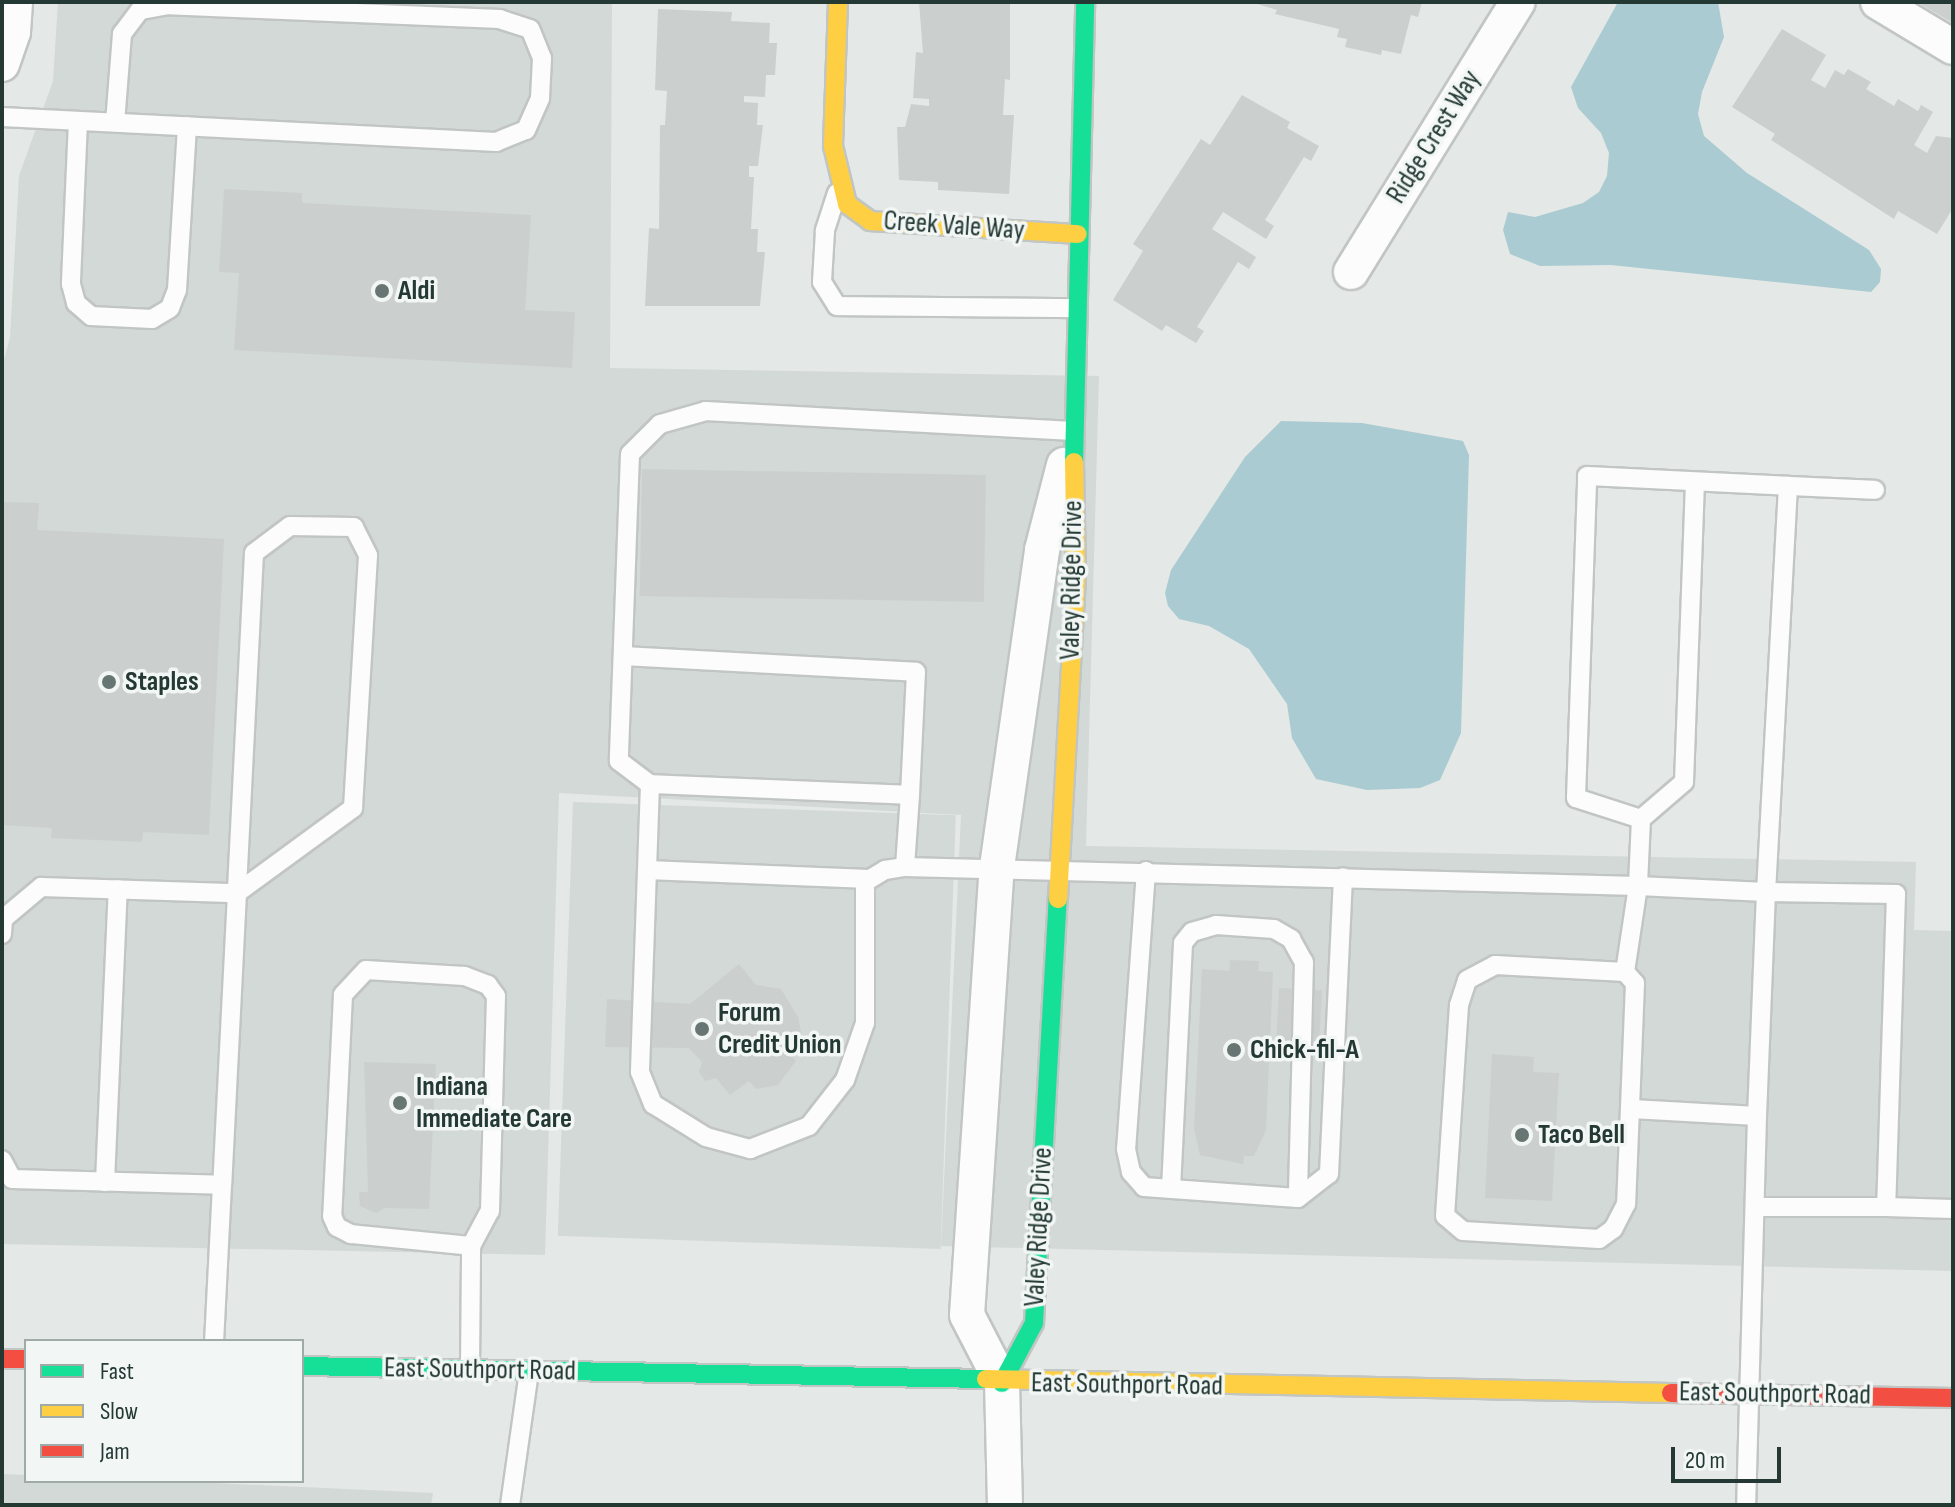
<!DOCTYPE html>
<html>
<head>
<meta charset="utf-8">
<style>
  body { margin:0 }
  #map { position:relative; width:1955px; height:1507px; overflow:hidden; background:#e4e8e6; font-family:"Sofia Sans Condensed",sans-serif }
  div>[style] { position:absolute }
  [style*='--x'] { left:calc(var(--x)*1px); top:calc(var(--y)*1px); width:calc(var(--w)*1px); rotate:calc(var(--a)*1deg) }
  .built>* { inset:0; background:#d3d9d6; transform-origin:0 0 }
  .water>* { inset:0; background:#aacbd1 }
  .building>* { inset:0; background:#cbd0ce; transform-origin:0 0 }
  .roads { filter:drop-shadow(2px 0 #c1c5c3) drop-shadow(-2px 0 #c1c5c3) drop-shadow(0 2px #c1c5c3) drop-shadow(0 -2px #c1c5c3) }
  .lane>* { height:18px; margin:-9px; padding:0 9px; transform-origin:9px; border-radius:9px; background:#fbfcfb }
  .street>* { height:34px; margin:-17px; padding:0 17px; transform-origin:17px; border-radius:17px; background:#fbfcfb }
  .fast>* { height:18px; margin:-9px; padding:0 9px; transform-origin:9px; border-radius:9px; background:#16e098 }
  .slow>* { height:18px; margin:-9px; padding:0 9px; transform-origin:9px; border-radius:9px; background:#ffcf43 }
  .jam>* { height:18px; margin:-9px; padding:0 9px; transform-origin:9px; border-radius:9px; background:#f24e42 }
  .dots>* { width:22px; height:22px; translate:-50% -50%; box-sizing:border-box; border:4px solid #f2f7f5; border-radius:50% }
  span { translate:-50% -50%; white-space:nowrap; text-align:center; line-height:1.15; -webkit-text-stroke:7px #f2f7f5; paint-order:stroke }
  .street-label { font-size:28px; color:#243934 }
  .poi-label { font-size:28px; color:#243934; font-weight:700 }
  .left { translate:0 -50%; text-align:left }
  .frame { position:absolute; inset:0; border:4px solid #243934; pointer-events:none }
  .legend { position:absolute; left:24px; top:1339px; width:280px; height:144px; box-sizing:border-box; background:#f2f7f5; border:2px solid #a0aba8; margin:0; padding:10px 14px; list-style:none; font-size:24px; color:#243934 }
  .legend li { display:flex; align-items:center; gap:16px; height:40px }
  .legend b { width:40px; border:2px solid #a0aba8 }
  .scale { position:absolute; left:1671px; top:1447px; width:110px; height:36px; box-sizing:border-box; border:4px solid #243934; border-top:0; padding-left:10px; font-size:24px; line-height:28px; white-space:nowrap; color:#243934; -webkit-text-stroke:6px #f2f7f5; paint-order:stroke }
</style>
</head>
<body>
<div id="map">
  <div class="built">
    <div style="clip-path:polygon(58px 2px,612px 2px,610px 368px,1099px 376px,1086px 846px,1916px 862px,1914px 930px,1953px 931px,1953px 1271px,941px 1246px,961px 815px,559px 793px,545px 1255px,2px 1244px,2px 366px,10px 338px,19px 176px,53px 81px)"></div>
    <div style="left:573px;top:802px;width:383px;height:434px;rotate:2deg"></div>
    <div style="clip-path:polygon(2px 1474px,26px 1475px,26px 1481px,169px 1481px,433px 1493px,431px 1505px,2px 1505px)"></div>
  </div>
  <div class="water">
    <div style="clip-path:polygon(1618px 2px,1718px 2px,1724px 37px,1702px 92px,1698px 114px,1704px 136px,1747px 173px,1869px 250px,1881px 269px,1880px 282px,1871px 292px,1611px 265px,1540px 266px,1510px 254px,1503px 230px,1508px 212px,1535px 217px,1583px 203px,1599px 192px,1607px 176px,1609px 153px,1601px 133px,1578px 108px,1571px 87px)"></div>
    <div style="clip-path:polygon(1281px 421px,1362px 423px,1463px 441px,1469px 455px,1461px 733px,1440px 780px,1420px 788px,1367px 790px,1316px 779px,1292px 738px,1287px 704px,1249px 649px,1209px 626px,1179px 619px,1168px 606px,1165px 593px,1171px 570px,1245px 457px)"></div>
  </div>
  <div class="building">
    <div style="clip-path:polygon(919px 2px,1010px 2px,1010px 80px,1005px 79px,1003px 115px,1014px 115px,1009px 194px,938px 190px,938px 182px,899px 180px,897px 127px,905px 127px,911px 104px,929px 106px,929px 99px,913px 98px,916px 52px,923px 53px)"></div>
    <div style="clip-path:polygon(1251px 2px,1422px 2px,1418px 17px,1411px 15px,1401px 54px,1382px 50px,1381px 55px,1345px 47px,1347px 39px,1337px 37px,1339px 29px,1275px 14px,1277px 10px)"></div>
    <div style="clip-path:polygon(1917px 2px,1953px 2px,1953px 23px)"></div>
    <div style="clip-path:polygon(658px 9px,732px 12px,731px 21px,770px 23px,769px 43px,777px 43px,775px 75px,766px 75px,765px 97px,744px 96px,744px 102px,758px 103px,757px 125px,763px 125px,758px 166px,749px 166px,749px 177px,754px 177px,751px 229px,758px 229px,757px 252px,765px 252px,760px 306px,645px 306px,649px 228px,659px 229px,660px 125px,665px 125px,667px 91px,655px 90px)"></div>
    <div style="clip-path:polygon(1782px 29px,1826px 55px,1811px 80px,1825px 88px,1835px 70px,1844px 75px,1848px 69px,1871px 82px,1866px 89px,1894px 106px,1898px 99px,1918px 111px,1921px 105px,1933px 112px,1914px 145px,1927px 153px,1936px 136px,1953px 138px,1953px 208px,1937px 234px,1898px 211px,1894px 219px,1771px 140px,1775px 134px,1732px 107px)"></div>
    <div style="clip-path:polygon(1242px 95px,1290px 122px,1287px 128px,1319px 146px,1311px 161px,1304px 157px,1265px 220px,1274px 226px,1266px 239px,1223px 212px,1212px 229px,1256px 257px,1249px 269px,1238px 262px,1197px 327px,1204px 331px,1196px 343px,1166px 325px,1162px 331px,1113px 300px,1143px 251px,1133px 244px,1201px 139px,1210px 145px)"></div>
    <div style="clip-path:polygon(224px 189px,302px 193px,302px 203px,531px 215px,525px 310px,575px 312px,572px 368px,234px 350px,239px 273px,219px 272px)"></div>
    <div style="left:642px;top:469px;width:344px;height:127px;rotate:1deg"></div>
    <div style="clip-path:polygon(2px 502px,39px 503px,37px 530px,224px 539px,209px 835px,143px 832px,142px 842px,51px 838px,52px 828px,2px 825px)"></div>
    <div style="clip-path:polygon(1230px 960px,1259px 961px,1258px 971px,1273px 972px,1266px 1130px,1254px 1156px,1244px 1156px,1243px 1164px,1200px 1155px,1194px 1129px,1202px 969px,1229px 971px)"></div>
    <div style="clip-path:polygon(739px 964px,756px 985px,781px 989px,798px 1017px,801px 1032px,783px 1046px,796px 1061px,778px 1085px,756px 1089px,749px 1081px,730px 1095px,716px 1078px,705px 1081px,699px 1072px,702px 1062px,689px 1048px,605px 1047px,607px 999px,690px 1004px)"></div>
    <div style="left:1279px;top:988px;width:43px;height:61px;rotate:3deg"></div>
    <div style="clip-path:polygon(1492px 1054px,1534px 1057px,1533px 1072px,1559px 1073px,1552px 1201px,1485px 1198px)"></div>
    <div style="clip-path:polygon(364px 1062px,436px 1064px,429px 1209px,385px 1208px,376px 1213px,360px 1206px,359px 1192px,368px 1192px)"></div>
  </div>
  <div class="roads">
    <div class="lane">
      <div style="--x:2;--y:117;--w:495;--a:2.9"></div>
      <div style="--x:496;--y:142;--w:32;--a:-22"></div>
      <div style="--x:526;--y:130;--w:35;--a:-66"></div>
      <div style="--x:540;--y:98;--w:40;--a:-87.1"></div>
      <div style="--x:542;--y:58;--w:31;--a:-112"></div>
      <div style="--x:530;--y:29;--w:32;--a:-162"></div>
      <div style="--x:500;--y:19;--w:331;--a:-177.6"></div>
      <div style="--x:169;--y:5;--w:29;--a:170"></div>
      <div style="--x:140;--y:10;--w:30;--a:127"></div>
      <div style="--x:122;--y:34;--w:88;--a:94.5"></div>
      <div style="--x:78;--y:121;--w:163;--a:92.5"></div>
      <div style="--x:71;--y:284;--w:20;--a:75"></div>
      <div style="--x:76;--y:303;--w:20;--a:41"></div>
      <div style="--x:91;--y:316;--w:61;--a:2.8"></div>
      <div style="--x:152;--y:319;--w:21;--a:-31"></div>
      <div style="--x:170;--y:308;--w:19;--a:-69"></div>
      <div style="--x:177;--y:290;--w:164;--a:-86.5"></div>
      <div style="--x:837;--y:193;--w:40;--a:108"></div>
      <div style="--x:825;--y:231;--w:51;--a:93.4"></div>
      <div style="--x:822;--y:282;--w:28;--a:58"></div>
      <div style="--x:837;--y:306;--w:239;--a:0.5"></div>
      <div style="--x:1073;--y:431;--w:368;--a:-176.9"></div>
      <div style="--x:706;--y:411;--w:48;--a:164.2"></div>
      <div style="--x:660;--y:424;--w:42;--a:135"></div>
      <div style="--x:630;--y:454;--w:307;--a:92.1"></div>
      <div style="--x:619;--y:761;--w:39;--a:37"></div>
      <div style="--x:650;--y:784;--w:288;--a:92"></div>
      <div style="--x:640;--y:1072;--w:35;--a:68"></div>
      <div style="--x:653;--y:1104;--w:62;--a:31.9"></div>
      <div style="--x:706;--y:1137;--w:46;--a:15.3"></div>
      <div style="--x:750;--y:1149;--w:63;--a:-21.3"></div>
      <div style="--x:809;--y:1126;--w:58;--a:-52"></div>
      <div style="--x:845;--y:1080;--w:60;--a:-70.7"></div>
      <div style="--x:865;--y:1023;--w:141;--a:-90"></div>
      <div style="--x:865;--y:882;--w:23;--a:-31"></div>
      <div style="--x:885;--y:870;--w:20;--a:-9"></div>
      <div style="--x:905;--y:867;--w:733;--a:1.48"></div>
      <div style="--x:1638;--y:886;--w:87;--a:98.6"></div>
      <div style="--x:1695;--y:482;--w:300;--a:92.1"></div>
      <div style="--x:1684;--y:782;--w:57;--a:139.3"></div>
      <div style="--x:1641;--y:819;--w:68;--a:-162.1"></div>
      <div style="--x:1576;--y:798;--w:322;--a:-88"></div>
      <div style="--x:1587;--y:476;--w:201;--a:2.8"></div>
      <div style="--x:1788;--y:486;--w:407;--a:93.1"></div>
      <div style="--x:1766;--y:892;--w:130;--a:0.9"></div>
      <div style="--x:1896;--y:894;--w:313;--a:91.8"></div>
      <div style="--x:1886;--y:1207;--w:131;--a:180"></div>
      <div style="--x:1788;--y:486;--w:87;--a:2.6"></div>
      <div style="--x:623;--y:656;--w:293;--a:3.1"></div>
      <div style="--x:916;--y:672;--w:123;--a:92.8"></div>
      <div style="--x:650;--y:784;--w:260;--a:2.4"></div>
      <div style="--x:910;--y:795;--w:72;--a:94"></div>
      <div style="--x:1641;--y:819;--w:67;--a:92.6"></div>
      <div style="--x:1638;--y:886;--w:128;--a:2.7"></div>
      <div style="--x:1766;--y:892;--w:224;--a:92.3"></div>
      <div style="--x:647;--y:870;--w:222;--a:2.3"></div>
      <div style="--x:1146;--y:871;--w:279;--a:94.1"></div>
      <div style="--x:1126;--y:1149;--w:24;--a:78"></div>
      <div style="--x:1131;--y:1172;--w:20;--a:49"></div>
      <div style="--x:1144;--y:1187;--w:154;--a:4.1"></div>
      <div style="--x:1298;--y:1198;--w:39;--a:-38"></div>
      <div style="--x:1329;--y:1174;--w:297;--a:-87.3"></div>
      <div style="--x:2;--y:934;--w:15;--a:-86"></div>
      <div style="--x:3;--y:919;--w:50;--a:-40.1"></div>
      <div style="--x:41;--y:887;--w:196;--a:1.8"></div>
      <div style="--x:237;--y:893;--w:144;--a:-36.2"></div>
      <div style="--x:353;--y:808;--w:253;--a:-86.6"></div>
      <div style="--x:368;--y:555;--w:31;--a:-117"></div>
      <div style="--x:354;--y:527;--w:64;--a:-179.1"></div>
      <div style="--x:290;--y:526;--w:45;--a:143.1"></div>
      <div style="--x:254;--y:553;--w:340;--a:92.9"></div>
      <div style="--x:237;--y:893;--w:292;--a:92.9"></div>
      <div style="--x:222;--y:1185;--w:156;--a:92.9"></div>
      <div style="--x:1495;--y:965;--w:130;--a:3.1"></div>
      <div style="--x:1625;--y:972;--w:15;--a:48"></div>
      <div style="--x:1635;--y:983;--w:221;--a:92.3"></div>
      <div style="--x:1626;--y:1204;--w:28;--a:117"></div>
      <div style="--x:1613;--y:1229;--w:17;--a:144"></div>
      <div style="--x:1599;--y:1239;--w:136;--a:-176.6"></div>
      <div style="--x:1463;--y:1231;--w:23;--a:-140"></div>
      <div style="--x:1445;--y:1216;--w:211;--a:-86.2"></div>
      <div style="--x:1459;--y:1005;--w:26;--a:-72"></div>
      <div style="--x:1467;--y:980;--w:32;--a:-28"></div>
      <div style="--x:1632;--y:1109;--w:125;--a:3.2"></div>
      <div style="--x:1757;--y:1116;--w:389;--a:91.6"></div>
      <div style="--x:2;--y:1160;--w:21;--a:62"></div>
      <div style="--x:12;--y:1179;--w:210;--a:1.6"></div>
      <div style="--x:105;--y:1182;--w:293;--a:-87.5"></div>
      <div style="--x:1171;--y:1189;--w:246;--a:-87.2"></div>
      <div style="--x:1183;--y:943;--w:14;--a:-51"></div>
      <div style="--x:1192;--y:932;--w:25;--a:-16"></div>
      <div style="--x:1216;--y:925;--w:58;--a:3.9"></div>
      <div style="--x:1274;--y:929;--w:20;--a:30"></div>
      <div style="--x:1291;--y:939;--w:26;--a:61"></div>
      <div style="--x:1304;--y:962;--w:236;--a:91.5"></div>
      <div style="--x:1886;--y:1207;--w:67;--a:1.7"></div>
      <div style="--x:470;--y:1370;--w:124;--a:-89.5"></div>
      <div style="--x:471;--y:1246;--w:40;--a:-62"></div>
      <div style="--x:490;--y:1211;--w:215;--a:-88.4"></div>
      <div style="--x:496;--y:996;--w:14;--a:-126"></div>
      <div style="--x:488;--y:985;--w:26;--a:-159"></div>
      <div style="--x:464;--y:976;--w:98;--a:-176.5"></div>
      <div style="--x:366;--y:970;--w:34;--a:133"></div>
      <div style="--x:343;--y:995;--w:221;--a:92.8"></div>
      <div style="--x:332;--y:1216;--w:12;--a:66"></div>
      <div style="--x:337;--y:1227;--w:16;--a:27"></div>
      <div style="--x:351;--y:1234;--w:121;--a:5.7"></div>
      <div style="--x:510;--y:1505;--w:135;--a:-81.9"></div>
    </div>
    <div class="street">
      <div style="--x:1878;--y:2;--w:87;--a:31"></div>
      <div style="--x:2;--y:64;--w:34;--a:-71"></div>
      <div style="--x:13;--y:32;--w:30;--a:-86"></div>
      <div style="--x:1351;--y:272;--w:317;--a:-58.3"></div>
      <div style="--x:1005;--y:1505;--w:122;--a:-91.4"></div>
      <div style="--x:1002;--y:1383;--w:76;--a:-117.2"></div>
      <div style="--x:967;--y:1315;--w:449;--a:-86.2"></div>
      <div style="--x:997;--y:867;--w:320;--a:-81.9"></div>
      <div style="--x:1042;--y:550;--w:88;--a:-75.5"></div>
    </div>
    <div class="fast">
      <div style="--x:1074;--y:462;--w:460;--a:-88.6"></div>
      <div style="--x:302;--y:1366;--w:684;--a:1.09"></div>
      <div style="--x:1002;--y:1383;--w:68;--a:-61.9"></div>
      <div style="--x:1034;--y:1323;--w:425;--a:-86.8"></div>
    </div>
    <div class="slow">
      <div style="--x:838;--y:2;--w:144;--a:92"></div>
      <div style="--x:833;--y:146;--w:60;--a:76.4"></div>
      <div style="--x:847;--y:204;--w:29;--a:36"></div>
      <div style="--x:870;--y:221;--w:208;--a:3.6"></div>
      <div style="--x:1058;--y:899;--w:323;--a:-86.8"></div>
      <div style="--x:1076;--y:577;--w:115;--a:-91"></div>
      <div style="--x:986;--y:1379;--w:685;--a:1.17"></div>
    </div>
    <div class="jam">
      <div style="--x:2;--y:1359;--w:24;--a:0"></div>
      <div style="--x:1671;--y:1393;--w:282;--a:1"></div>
    </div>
  </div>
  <div class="dots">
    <div style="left:382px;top:291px;background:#677672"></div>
    <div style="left:109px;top:682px;background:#677672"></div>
    <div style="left:702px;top:1029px;background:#677672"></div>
    <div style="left:1234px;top:1050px;background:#677672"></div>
    <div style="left:400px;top:1103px;background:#677672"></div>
    <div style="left:1522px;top:1135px;background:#677672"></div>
  </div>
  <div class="street-label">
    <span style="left:1434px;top:137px;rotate:-58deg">Ridge Crest Way</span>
    <span style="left:954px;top:226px;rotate:4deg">Creek Vale Way</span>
    <span style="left:1072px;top:580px;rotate:-89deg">Valey Ridge Drive</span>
    <span style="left:1039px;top:1227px;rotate:-87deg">Valey Ridge Drive</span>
    <span style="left:480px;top:1370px;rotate:1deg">East Southport Road</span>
    <span style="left:1127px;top:1385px;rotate:1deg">East Southport Road</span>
    <span style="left:1775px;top:1394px;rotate:1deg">East Southport Road</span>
  </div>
  <div class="poi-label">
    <span class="left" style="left:398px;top:291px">Aldi</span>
    <span class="left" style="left:125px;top:682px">Staples</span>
    <span class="left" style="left:718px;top:1029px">Forum<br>Credit Union</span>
    <span class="left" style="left:1250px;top:1050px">Chick-fil-A</span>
    <span class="left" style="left:416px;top:1103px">Indiana<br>Immediate Care</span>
    <span class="left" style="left:1538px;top:1135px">Taco Bell</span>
  </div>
  <div class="frame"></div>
  <ul class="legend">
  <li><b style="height:10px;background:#16e098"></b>Fast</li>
  <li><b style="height:10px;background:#ffcf43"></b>Slow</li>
  <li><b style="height:10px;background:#f24e42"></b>Jam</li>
  </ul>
  <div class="scale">20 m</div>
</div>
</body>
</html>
